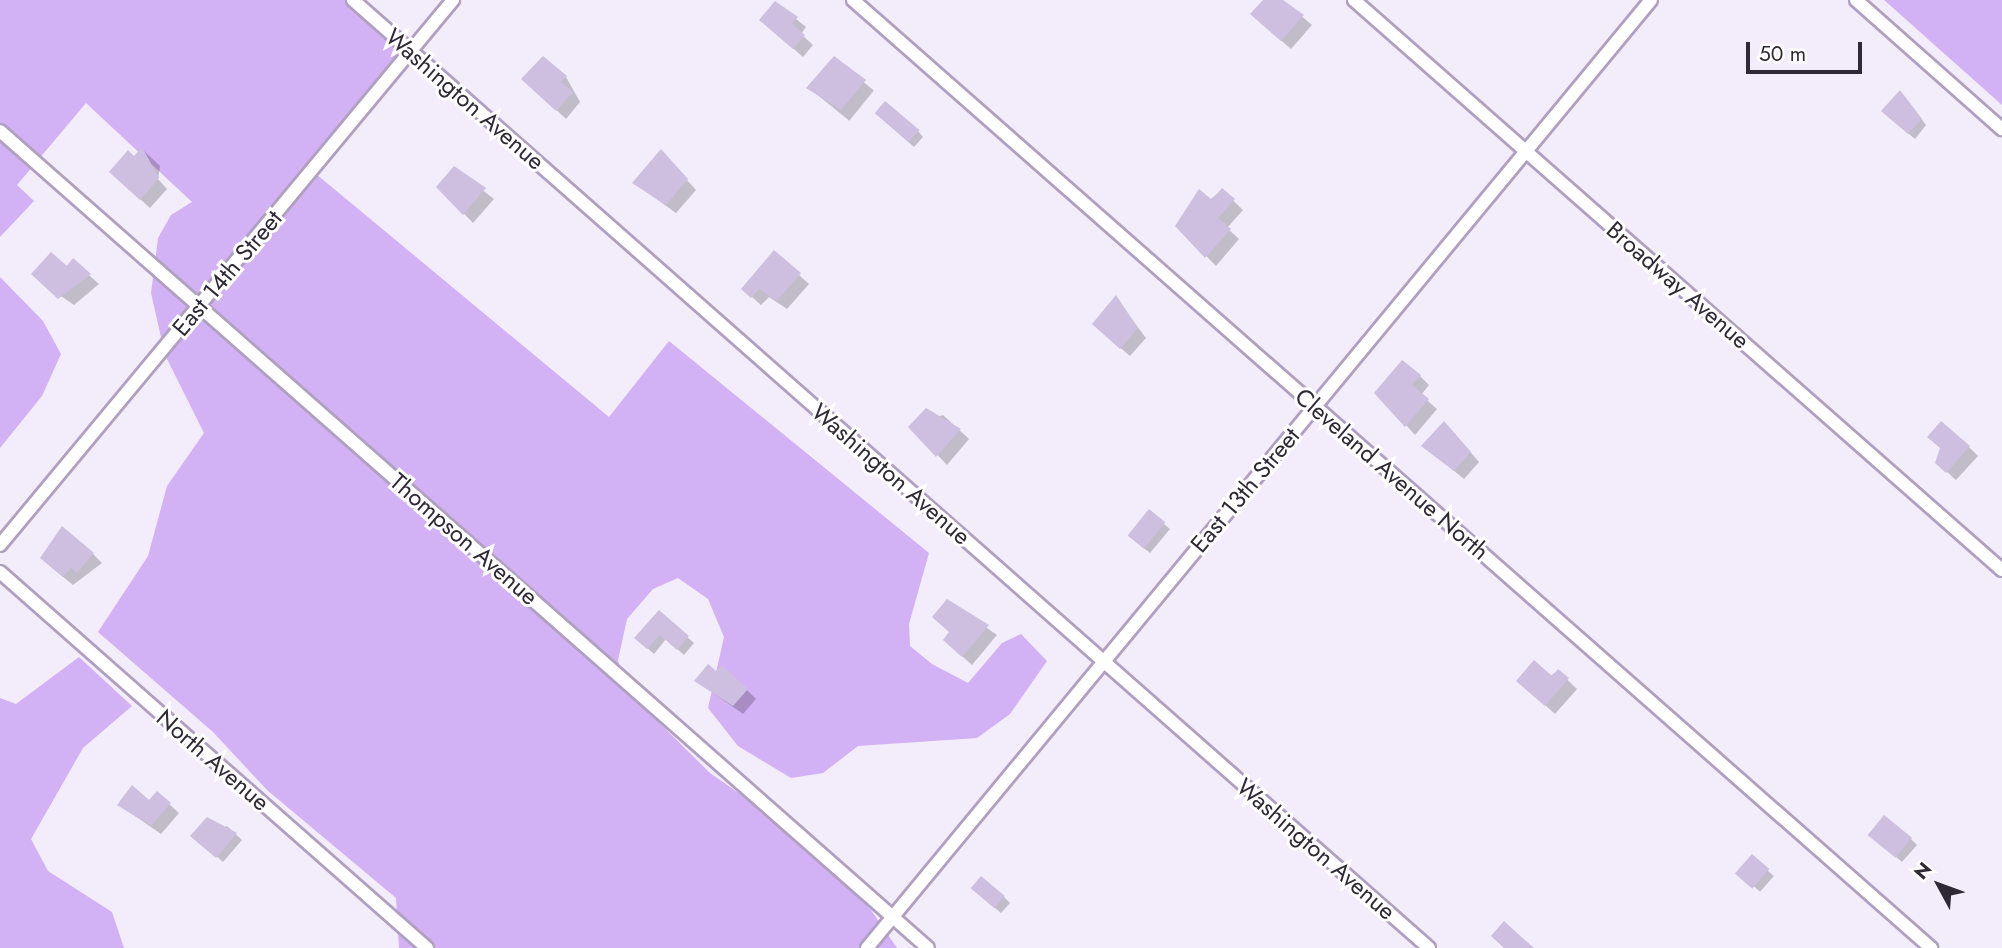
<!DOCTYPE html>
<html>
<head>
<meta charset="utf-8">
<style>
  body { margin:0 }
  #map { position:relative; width:2002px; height:948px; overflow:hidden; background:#f3ecfa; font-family:Jost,sans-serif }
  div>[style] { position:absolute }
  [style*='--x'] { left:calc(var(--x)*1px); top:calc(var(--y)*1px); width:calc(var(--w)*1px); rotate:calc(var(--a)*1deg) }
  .green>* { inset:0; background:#d2b1f4 }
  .shadow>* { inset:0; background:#0003; transform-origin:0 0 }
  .building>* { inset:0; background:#cebedf; transform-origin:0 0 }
  .roads { filter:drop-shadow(2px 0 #afa0c0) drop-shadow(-2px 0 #afa0c0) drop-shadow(0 2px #afa0c0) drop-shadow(0 -2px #afa0c0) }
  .street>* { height:12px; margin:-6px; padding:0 6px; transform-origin:6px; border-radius:6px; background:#fff }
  span { translate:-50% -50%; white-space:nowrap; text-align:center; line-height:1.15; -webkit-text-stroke:6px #fff; paint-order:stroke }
  .street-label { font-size:24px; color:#2f2936 }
  .north { position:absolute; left:1904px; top:850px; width:70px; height:70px; -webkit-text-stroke:5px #fff; paint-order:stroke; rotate:311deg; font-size:19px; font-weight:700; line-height:28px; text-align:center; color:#2f2936 }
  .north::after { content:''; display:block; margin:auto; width:24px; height:32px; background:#2f2936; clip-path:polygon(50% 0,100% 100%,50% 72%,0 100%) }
  .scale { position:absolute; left:1746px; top:42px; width:116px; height:32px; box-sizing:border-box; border:4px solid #2f2936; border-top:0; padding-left:9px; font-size:21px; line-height:24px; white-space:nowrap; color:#2f2936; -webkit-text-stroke:5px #fff; paint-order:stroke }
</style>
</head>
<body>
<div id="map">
  <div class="green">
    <div style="clip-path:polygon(0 0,348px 0,414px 58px,310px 169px,609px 417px,669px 341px,929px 553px,909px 624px,910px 646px,932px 664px,968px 683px,1002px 643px,1021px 634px,1047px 661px,1010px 714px,977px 738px,858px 746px,823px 773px,791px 778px,738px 746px,708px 708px,724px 637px,708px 599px,678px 578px,653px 589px,627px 619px,618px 660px,625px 689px,710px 773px,773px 817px,829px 868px,871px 910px,897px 948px,399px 948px,396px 898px,267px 790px,213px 732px,98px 632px,148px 556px,167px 486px,204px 433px,165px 355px,151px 293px,158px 238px,171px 215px,192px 202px,86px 103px,17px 185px,34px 201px,0 237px)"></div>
    <div style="clip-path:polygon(1884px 0,2002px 0,2002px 105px)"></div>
    <div style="clip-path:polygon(0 277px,43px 321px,61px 354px,42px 396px,0 448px)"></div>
    <div style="clip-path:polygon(79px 657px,132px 706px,83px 748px,31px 839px,48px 871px,112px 912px,124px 948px,0 948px,0 698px,16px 704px)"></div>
  </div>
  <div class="shadow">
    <div style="clip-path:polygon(1265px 0,1282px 0,1312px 25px,1291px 49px,1262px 24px)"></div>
    <div style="clip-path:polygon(776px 3px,806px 27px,801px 34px,813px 45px,803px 57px,771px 29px)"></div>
    <div style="left:835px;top:59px;width:50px;height:39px;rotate:39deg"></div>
    <div style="clip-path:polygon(566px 77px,580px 102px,566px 119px,533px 88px)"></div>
    <div style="clip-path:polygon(1906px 98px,1926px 125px,1915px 139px,1889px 117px)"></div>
    <div style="clip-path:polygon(882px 119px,918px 131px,923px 137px,914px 147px)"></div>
    <div style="clip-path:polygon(142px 149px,160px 166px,158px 179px,167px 189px,150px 208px,120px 181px)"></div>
    <div style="clip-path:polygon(670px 161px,696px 190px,676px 213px,634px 183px)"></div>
    <div style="clip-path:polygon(454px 168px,494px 199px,473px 223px,438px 187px)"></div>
    <div style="clip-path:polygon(1222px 190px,1243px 210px,1227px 228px,1239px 239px,1216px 266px,1177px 226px)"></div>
    <div style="clip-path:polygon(73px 261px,99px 284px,74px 305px,42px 283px)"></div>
    <div style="clip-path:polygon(799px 275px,809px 284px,787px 309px,769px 297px,761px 305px,743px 289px)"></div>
    <div style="clip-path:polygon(1116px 298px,1146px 338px,1130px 356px,1103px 333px)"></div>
    <div style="clip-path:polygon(1420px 376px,1429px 385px,1421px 395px,1437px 409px,1415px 435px,1377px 393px)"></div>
    <div style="clip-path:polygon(943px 415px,969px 439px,947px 465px,911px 427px)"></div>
    <div style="clip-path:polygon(1453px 432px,1479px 462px,1464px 479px,1424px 446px)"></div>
    <div style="clip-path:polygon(1969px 447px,1978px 456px,1956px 480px,1937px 463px,1941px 448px)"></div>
    <div style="clip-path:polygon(1149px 512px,1170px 529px,1150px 553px,1135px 541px)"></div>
    <div style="clip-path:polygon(93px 554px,102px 563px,73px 585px,51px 567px)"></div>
    <div style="clip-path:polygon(948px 601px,997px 635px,972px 665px,954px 649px)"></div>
    <div style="clip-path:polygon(659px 612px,694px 643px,684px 655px,666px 639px,654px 654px,636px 638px)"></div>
    <div style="clip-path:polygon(1558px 671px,1577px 689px,1555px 714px,1528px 690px)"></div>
    <div style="clip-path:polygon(696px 681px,747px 690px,756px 699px,743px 714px)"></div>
    <div style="clip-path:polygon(150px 802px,169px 804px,179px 813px,161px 834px,119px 805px)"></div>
    <div style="clip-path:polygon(227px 826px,242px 840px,223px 862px,199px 841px)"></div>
    <div style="clip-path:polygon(1911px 839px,1917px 845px,1902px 862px,1876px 840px)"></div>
    <div style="left:1752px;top:857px;width:29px;height:21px;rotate:41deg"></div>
    <div style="clip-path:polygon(979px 894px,1004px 897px,1010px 903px,1001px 913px)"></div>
  </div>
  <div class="building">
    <div style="clip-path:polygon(1263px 0,1283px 0,1304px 15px,1281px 41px,1250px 14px)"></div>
    <div style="clip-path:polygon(775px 1px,798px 17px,792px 24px,805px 35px,793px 49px,759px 20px)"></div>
    <div style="clip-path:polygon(543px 56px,567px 76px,561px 82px,573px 92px,556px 111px,521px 79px)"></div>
    <div style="clip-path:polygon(834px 56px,866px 80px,841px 110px,806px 88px)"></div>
    <div style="clip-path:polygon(1900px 90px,1922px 119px,1908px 134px,1881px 111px)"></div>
    <div style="left:885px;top:101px;width:45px;height:16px;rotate:40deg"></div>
    <div style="clip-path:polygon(142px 147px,159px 178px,140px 200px,109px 172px,128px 150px,134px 156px)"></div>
    <div style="clip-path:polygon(661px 149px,688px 179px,666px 205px,632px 183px)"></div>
    <div style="clip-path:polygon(454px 166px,486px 188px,463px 215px,436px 187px)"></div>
    <div style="clip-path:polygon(1222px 188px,1235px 199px,1218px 218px,1231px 229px,1205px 258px,1175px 226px,1199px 189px,1212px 200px)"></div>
    <div style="clip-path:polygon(774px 250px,801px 273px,777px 301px,759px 289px,751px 298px,741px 289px)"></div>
    <div style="clip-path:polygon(51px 252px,67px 266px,73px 258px,91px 274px,58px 299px,31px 274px)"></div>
    <div style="clip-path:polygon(1116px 295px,1138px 328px,1120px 349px,1092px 324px)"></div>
    <div style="clip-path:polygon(1402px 360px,1421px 375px,1412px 385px,1429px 399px,1405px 427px,1374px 393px)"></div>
    <div style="clip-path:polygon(926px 408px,961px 429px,936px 457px,908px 427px)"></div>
    <div style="clip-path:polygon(1444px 421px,1471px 452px,1454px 471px,1421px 446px)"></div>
    <div style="clip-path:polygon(1941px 421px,1970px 446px,1946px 473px,1935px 463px,1940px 448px,1927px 437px)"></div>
    <div style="left:1149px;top:509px;width:21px;height:34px;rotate:39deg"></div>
    <div style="clip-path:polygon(62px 526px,94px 553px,77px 573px,71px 568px,63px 577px,40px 558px)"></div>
    <div style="clip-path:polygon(947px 599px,989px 625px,962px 657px,943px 640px,949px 632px,932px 617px)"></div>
    <div style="clip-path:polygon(659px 610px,689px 636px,677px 650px,660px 635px,647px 649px,634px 638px)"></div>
    <div style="clip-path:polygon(1534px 660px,1552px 676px,1558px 669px,1569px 678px,1545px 706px,1516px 681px)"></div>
    <div style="clip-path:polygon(708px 664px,716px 671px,722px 665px,748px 689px,733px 706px,694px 681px)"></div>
    <div style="clip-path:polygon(132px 785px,149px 800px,157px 791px,171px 803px,151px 826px,117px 805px)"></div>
    <div style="left:1884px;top:815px;width:36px;height:26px;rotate:39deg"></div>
    <div style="clip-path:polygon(207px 817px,237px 833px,216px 858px,190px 836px)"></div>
    <div style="left:1752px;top:854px;width:23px;height:26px;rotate:41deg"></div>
    <div style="left:981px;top:876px;width:31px;height:16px;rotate:40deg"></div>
    <div style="clip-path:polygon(1504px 921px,1517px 933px,1534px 948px,1504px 948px,1491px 936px)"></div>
  </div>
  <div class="roads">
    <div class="street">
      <div style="--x:353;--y:0;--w:1434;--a:41.38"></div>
      <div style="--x:853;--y:0;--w:1436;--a:41.33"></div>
      <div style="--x:1354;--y:0;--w:863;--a:41.34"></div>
      <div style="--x:1856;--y:0;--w:195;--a:41.5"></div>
      <div style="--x:0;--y:131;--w:1236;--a:41.36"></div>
      <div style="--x:0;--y:545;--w:709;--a:-50.27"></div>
      <div style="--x:0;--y:572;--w:569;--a:41.37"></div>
      <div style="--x:867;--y:948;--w:1230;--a:-50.41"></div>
    </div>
  </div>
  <div class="street-label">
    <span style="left:465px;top:99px;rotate:41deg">Washington Avenue</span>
    <span style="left:227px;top:273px;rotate:-50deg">East 14th Street</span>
    <span style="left:1678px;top:285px;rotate:41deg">Broadway Avenue</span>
    <span style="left:891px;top:474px;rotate:41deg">Washington Avenue</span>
    <span style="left:1392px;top:474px;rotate:41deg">Cleveland Avenue North</span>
    <span style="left:1245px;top:490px;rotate:-50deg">East 13th Street</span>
    <span style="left:464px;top:539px;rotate:41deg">Thompson Avenue</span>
    <span style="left:213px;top:760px;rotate:41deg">North Avenue</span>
    <span style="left:1316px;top:849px;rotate:41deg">Washington Avenue</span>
  </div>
  <div class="north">N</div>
  <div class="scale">50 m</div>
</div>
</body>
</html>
